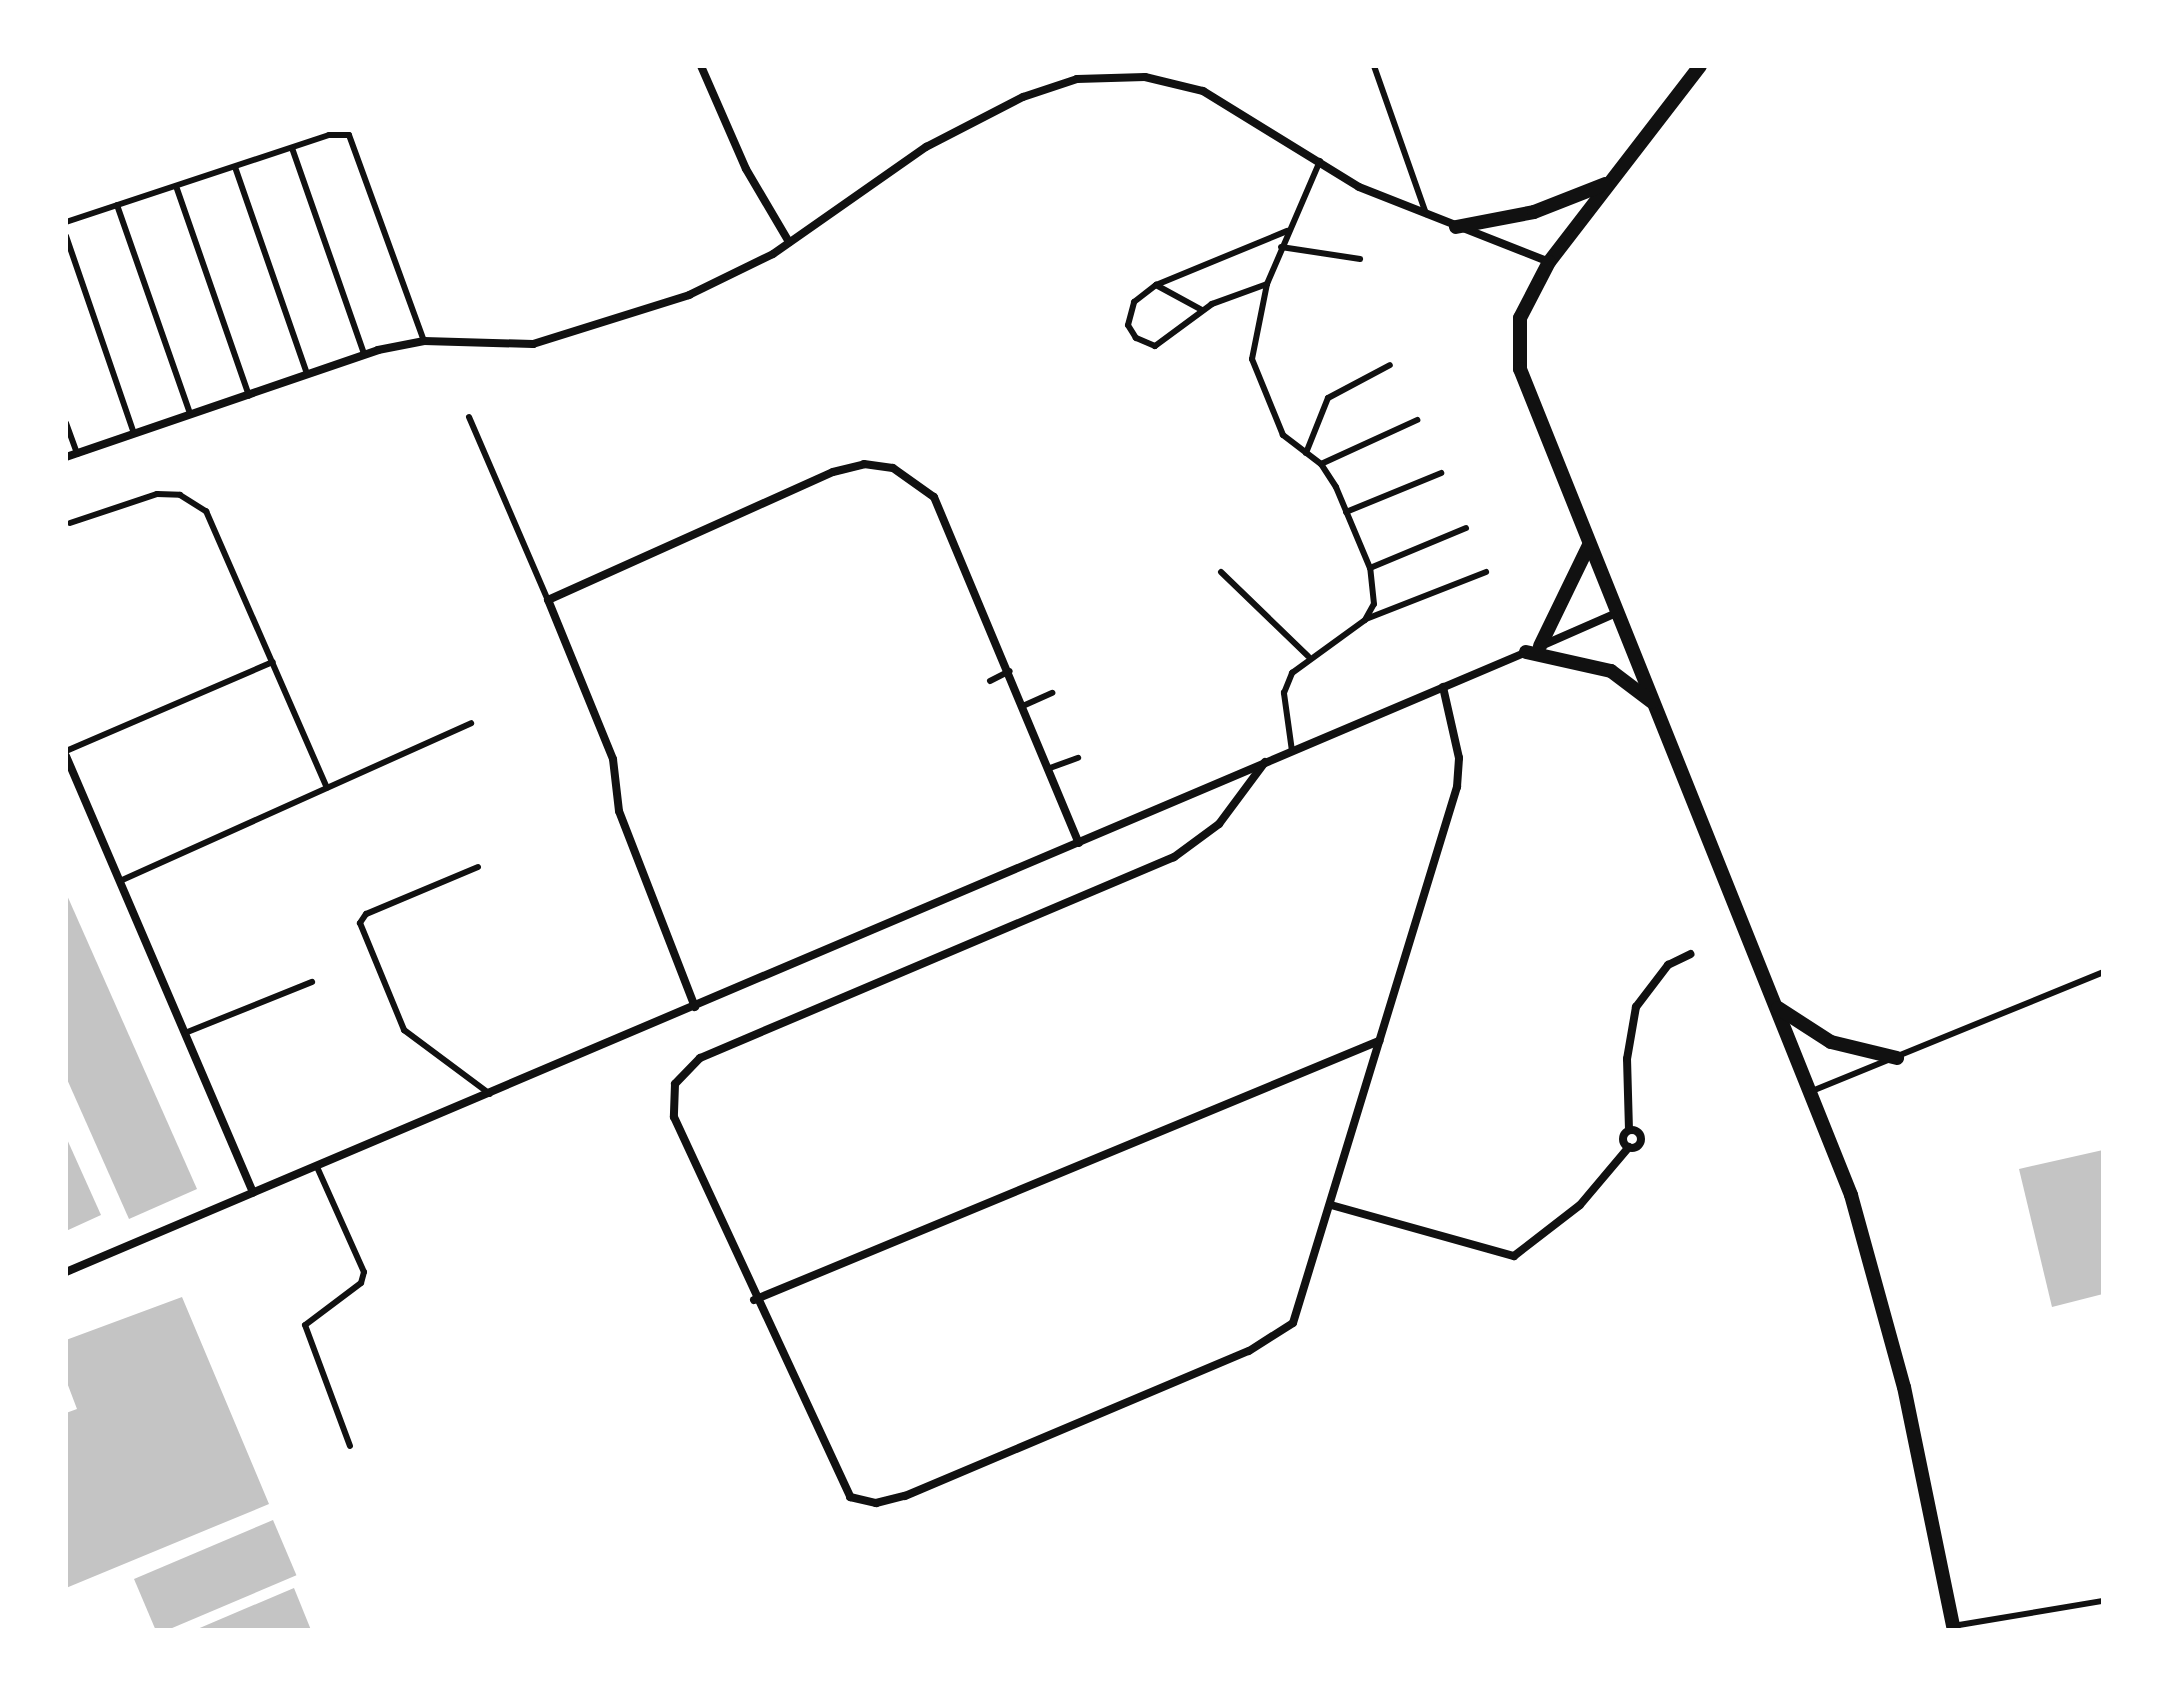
<!DOCTYPE html>
<html>
<head>
<meta charset="utf-8">
<style>
  body { margin:0 }
  #map { position:relative; width:2169px; height:1696px; overflow:hidden; background:#fff; font-family:Rubik,sans-serif }
  div>[style] { position:absolute }
  [style*='--x'] { left:calc(var(--x)*1px); top:calc(var(--y)*1px); width:calc(var(--w)*1px); rotate:calc(var(--a)*1deg) }
  .building>* { inset:0; background:#c4c4c4; transform-origin:0 0 }
  .service>* { height:6px; margin:-3px; padding:0 3px; transform-origin:3px; border-radius:3px; background:#111 }
  .minor>* { height:8px; margin:-4px; padding:0 4px; transform-origin:4px; border-radius:4px; background:#111 }
  .minor>.ring { margin:-4px; padding:0; box-sizing:content-box; background:none; border:8px solid #111; border-radius:50% }
  .tertiary>* { height:14px; margin:-7px; padding:0 7px; transform-origin:7px; border-radius:7px; background:#111 }
  span { translate:-50% -50%; white-space:nowrap; text-align:center; line-height:1.15; -webkit-text-stroke:6px #fff; paint-order:stroke }
  .frame { position:absolute; inset:0; border:68px solid #fff; pointer-events:none }
</style>
</head>
<body>
<div id="map">
  <div class="building">
    <div style="clip-path:polygon(66px 893px,197px 1189px,129px 1219px,66px 1077px)"></div>
    <div style="clip-path:polygon(66px 1137px,101px 1215px,66px 1231px)"></div>
    <div style="clip-path:polygon(2103px 1150px,2103px 1294px,2052px 1307px,2019px 1169px)"></div>
    <div style="clip-path:polygon(182px 1297px,269px 1504px,66px 1588px,66px 1413px,77px 1409px,66px 1380px,66px 1340px)"></div>
    <div style="left:273px;top:1520px;width:60px;height:151px;rotate:67deg"></div>
    <div style="clip-path:polygon(294px 1588px,311px 1630px,195px 1630px)"></div>
  </div>
  <div class="service">
    <div style="--x:1374;--y:66;--w:157;--a:70.6"></div>
    <div style="--x:292;--y:148;--w:218;--a:70.7"></div>
    <div style="--x:235;--y:167;--w:219;--a:70.8"></div>
    <div style="--x:176;--y:186;--w:222;--a:70.8"></div>
    <div style="--x:117;--y:205;--w:221;--a:70.7"></div>
    <div style="--x:66;--y:222;--w:277;--a:-18.3"></div>
    <div style="--x:329;--y:135;--w:20;--a:0"></div>
    <div style="--x:349;--y:135;--w:219;--a:70"></div>
    <div style="--x:66;--y:236;--w:209;--a:71"></div>
    <div style="--x:1281;--y:247;--w:80;--a:8.6"></div>
    <div style="--x:1267;--y:284;--w:59;--a:160"></div>
    <div style="--x:1212;--y:304;--w:71;--a:143.6"></div>
    <div style="--x:1155;--y:346;--w:21;--a:-157"></div>
    <div style="--x:1136;--y:338;--w:15;--a:-122"></div>
    <div style="--x:1128;--y:325;--w:24;--a:-75"></div>
    <div style="--x:1134;--y:302;--w:28;--a:-38"></div>
    <div style="--x:1156;--y:285;--w:142;--a:-22.4"></div>
    <div style="--x:1156;--y:285;--w:52;--a:28.5"></div>
    <div style="--x:469;--y:417;--w:199;--a:66.7"></div>
    <div style="--x:66;--y:423;--w:33;--a:70"></div>
    <div style="--x:1306;--y:453;--w:59;--a:-68.2"></div>
    <div style="--x:1328;--y:398;--w:70;--a:-28"></div>
    <div style="--x:1321;--y:464;--w:106;--a:-24.6"></div>
    <div style="--x:1346;--y:512;--w:103;--a:-22.3"></div>
    <div style="--x:70;--y:523;--w:92;--a:-18.4"></div>
    <div style="--x:157;--y:494;--w:23;--a:2"></div>
    <div style="--x:180;--y:495;--w:31;--a:32"></div>
    <div style="--x:206;--y:511;--w:302;--a:66.4"></div>
    <div style="--x:1370;--y:568;--w:104;--a:-22.6"></div>
    <div style="--x:1221;--y:572;--w:121;--a:44"></div>
    <div style="--x:1366;--y:619;--w:129;--a:-21.4"></div>
    <div style="--x:990;--y:681;--w:22;--a:-27"></div>
    <div style="--x:1025;--y:705;--w:30;--a:-24"></div>
    <div style="--x:66;--y:751;--w:225;--a:-23.3"></div>
    <div style="--x:1292;--y:751;--w:59;--a:-97.9"></div>
    <div style="--x:1284;--y:693;--w:22;--a:-68"></div>
    <div style="--x:1292;--y:673;--w:90;--a:-36"></div>
    <div style="--x:1365;--y:620;--w:18;--a:-61"></div>
    <div style="--x:1374;--y:604;--w:36;--a:-96"></div>
    <div style="--x:1370;--y:568;--w:88;--a:-112.8"></div>
    <div style="--x:1336;--y:487;--w:27;--a:-123"></div>
    <div style="--x:1321;--y:464;--w:48;--a:-142.7"></div>
    <div style="--x:1283;--y:435;--w:82;--a:-112.2"></div>
    <div style="--x:1252;--y:359;--w:76;--a:-78.7"></div>
    <div style="--x:1267;--y:284;--w:134;--a:-66.7"></div>
    <div style="--x:1050;--y:768;--w:30;--a:-20"></div>
    <div style="--x:478;--y:867;--w:121;--a:157.2"></div>
    <div style="--x:366;--y:914;--w:11;--a:124"></div>
    <div style="--x:360;--y:923;--w:116;--a:67.6"></div>
    <div style="--x:404;--y:1030;--w:107;--a:36.7"></div>
    <div style="--x:120;--y:881;--w:385;--a:-24.2"></div>
    <div style="--x:185;--y:1033;--w:137;--a:-21.9"></div>
    <div style="--x:1812;--y:1091;--w:314;--a:-22.2"></div>
    <div style="--x:317;--y:1167;--w:115;--a:65.9"></div>
    <div style="--x:364;--y:1272;--w:11;--a:105"></div>
    <div style="--x:361;--y:1283;--w:70;--a:143.1"></div>
    <div style="--x:305;--y:1325;--w:129;--a:69.6"></div>
    <div style="--x:1953;--y:1626;--w:152;--a:-9.5"></div>
  </div>
  <div class="minor">
    <div style="--x:701;--y:66;--w:112;--a:66.4"></div>
    <div style="--x:746;--y:169;--w:85;--a:59.5"></div>
    <div style="--x:66;--y:457;--w:330;--a:-18.9"></div>
    <div style="--x:378;--y:350;--w:47;--a:-11.1"></div>
    <div style="--x:424;--y:341;--w:109;--a:1.6"></div>
    <div style="--x:533;--y:344;--w:164;--a:-17.4"></div>
    <div style="--x:689;--y:295;--w:93;--a:-26"></div>
    <div style="--x:773;--y:254;--w:187;--a:-35"></div>
    <div style="--x:926;--y:147;--w:109;--a:-27.3"></div>
    <div style="--x:1023;--y:97;--w:57;--a:-18.4"></div>
    <div style="--x:1077;--y:79;--w:68;--a:-1.7"></div>
    <div style="--x:1145;--y:77;--w:60;--a:13.6"></div>
    <div style="--x:1203;--y:91;--w:183;--a:31.6"></div>
    <div style="--x:1359;--y:187;--w:204;--a:21.5"></div>
    <div style="--x:1541;--y:646;--w:80;--a:-23.7"></div>
    <div style="--x:66;--y:756;--w:475;--a:66.8"></div>
    <div style="--x:1265;--y:762;--w:77;--a:126.6"></div>
    <div style="--x:1219;--y:824;--w:56;--a:143.7"></div>
    <div style="--x:1174;--y:857;--w:515;--a:157.02"></div>
    <div style="--x:700;--y:1058;--w:36;--a:134"></div>
    <div style="--x:675;--y:1084;--w:33;--a:92"></div>
    <div style="--x:674;--y:1117;--w:419;--a:65.1"></div>
    <div style="--x:850;--y:1497;--w:27;--a:13"></div>
    <div style="--x:876;--y:1503;--w:30;--a:-14"></div>
    <div style="--x:905;--y:1496;--w:373;--a:-22.9"></div>
    <div style="--x:1249;--y:1351;--w:52;--a:-32.5"></div>
    <div style="--x:1293;--y:1323;--w:561;--a:-72.99"></div>
    <div style="--x:1457;--y:787;--w:29;--a:-86"></div>
    <div style="--x:1459;--y:758;--w:73;--a:-102.7"></div>
    <div style="--x:695;--y:1007;--w:210;--a:-111.2"></div>
    <div style="--x:619;--y:811;--w:52;--a:-96.6"></div>
    <div style="--x:613;--y:759;--w:172;--a:-112.2"></div>
    <div style="--x:548;--y:600;--w:312;--a:-24.2"></div>
    <div style="--x:833;--y:472;--w:32;--a:-14"></div>
    <div style="--x:864;--y:464;--w:29;--a:8"></div>
    <div style="--x:893;--y:468;--w:50;--a:35.3"></div>
    <div style="--x:934;--y:497;--w:375;--a:67.3"></div>
    <div class="ring" style="left:1623px;top:1130px;width:10px;height:10px"></div>
    <div style="--x:1629;--y:1130;--w:71;--a:-91.6"></div>
    <div style="--x:1627;--y:1059;--w:53;--a:-80.2"></div>
    <div style="--x:1636;--y:1007;--w:53;--a:-52.7"></div>
    <div style="--x:1668;--y:965;--w:25;--a:-26"></div>
    <div style="--x:1331;--y:1205;--w:190;--a:15.6"></div>
    <div style="--x:1514;--y:1256;--w:83;--a:-37.7"></div>
    <div style="--x:1580;--y:1205;--w:76;--a:-49.8"></div>
    <div style="--x:66;--y:1272;--w:1589;--a:-23"></div>
    <div style="--x:754;--y:1300;--w:677;--a:-22.51"></div>
  </div>
  <div class="tertiary">
    <div style="--x:1700;--y:66;--w:247;--a:127.6"></div>
    <div style="--x:1549;--y:262;--w:63;--a:117.4"></div>
    <div style="--x:1520;--y:318;--w:51;--a:90"></div>
    <div style="--x:1520;--y:369;--w:890;--a:68.16"></div>
    <div style="--x:1851;--y:1195;--w:199;--a:74.6"></div>
    <div style="--x:1904;--y:1387;--w:248;--a:78.4"></div>
    <div style="--x:1456;--y:227;--w:79;--a:-10.9"></div>
    <div style="--x:1534;--y:212;--w:76;--a:-21.5"></div>
    <div style="--x:1540;--y:646;--w:112;--a:-64.1"></div>
    <div style="--x:1526;--y:652;--w:87;--a:12.6"></div>
    <div style="--x:1611;--y:671;--w:51;--a:37.1"></div>
    <div style="--x:1778;--y:1008;--w:63;--a:32.7"></div>
    <div style="--x:1831;--y:1042;--w:68;--a:13.6"></div>
  </div>
  <div class="frame"></div>
</div>
</body>
</html>
